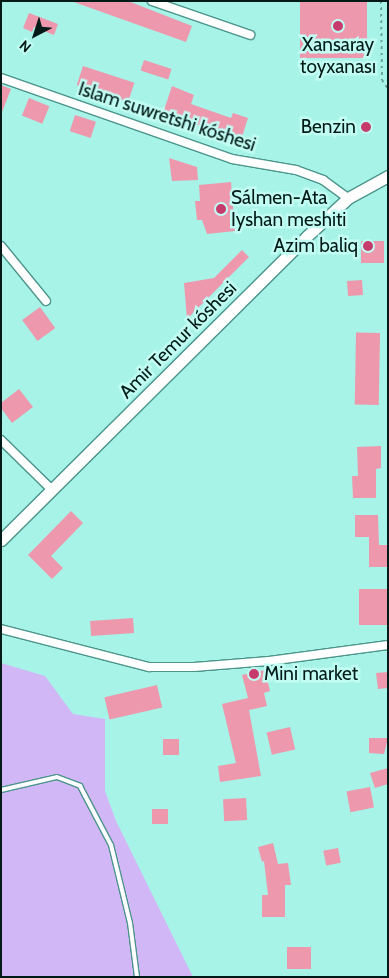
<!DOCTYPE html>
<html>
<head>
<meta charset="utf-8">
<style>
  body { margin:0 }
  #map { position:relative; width:389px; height:978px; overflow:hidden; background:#a8f3e7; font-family:Cabin,sans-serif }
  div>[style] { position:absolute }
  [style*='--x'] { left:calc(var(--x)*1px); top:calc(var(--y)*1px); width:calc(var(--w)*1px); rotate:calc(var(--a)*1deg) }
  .green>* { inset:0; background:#d1b7f5 }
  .building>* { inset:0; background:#ed98ad; transform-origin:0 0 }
  .path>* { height:2px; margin-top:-1px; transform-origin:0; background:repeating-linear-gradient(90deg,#69a299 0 2.5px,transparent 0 6.5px) }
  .roads { filter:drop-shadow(1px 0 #4b958b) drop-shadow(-1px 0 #4b958b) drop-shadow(0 1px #4b958b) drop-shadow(0 -1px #4b958b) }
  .lane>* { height:4px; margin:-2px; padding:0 2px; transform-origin:2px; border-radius:2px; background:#fff }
  .street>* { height:8px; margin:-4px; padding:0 4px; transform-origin:4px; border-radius:4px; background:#fff }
  .secondary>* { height:11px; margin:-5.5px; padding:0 5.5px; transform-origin:5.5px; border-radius:5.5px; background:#fff }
  .dots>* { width:14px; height:14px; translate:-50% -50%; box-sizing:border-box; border:2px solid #c2fdf3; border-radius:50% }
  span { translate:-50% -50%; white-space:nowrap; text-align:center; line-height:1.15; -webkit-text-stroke:5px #c2fdf3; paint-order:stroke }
  .poi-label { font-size:19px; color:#001a17 }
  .right { translate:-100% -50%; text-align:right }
  .left { translate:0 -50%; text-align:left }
  .street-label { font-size:19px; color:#001a17 }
  .frame { position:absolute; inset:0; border:2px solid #001a17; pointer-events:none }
  .north { position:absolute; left:10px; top:10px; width:50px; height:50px; -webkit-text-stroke:4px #c2fdf3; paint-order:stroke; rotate:220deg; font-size:14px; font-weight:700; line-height:20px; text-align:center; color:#001a17 }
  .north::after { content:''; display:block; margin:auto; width:18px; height:22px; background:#001a17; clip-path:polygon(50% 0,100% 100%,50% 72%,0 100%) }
</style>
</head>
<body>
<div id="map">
  <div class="green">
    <div style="clip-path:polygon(1px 663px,45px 676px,73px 714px,105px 719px,105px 791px,116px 821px,193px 977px,1px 977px)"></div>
  </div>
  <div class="building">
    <div style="clip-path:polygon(71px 1px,128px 1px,192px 26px,186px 42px)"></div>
    <div style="left:300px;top:1px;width:67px;height:57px"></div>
    <div style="clip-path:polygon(29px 13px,58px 24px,54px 35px,34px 27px,32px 32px,23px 28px)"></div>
    <div style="left:144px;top:60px;width:29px;height:11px;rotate:18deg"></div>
    <div style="left:83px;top:66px;width:54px;height:20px;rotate:18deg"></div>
    <div style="clip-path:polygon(1px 85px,11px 89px,2px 112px,1px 112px)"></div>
    <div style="clip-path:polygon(172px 86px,194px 95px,191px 104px,231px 118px,233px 113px,248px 118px,241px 140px,189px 122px,190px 120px,164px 110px)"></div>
    <div style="left:29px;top:98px;width:22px;height:19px;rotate:22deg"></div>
    <div style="left:75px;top:115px;width:22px;height:17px;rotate:18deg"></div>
    <div style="clip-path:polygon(169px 158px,197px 167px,198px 180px,172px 181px)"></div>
    <div style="clip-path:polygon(231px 182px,235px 231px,207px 234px,202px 220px,197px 220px,195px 201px,200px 201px,199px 185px)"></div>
    <div style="left:361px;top:241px;width:23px;height:22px"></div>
    <div style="clip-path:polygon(242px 250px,249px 257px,187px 319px,184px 283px,214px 278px)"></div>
    <div style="left:362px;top:280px;width:15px;height:15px;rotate:86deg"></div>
    <div style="left:40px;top:307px;width:26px;height:22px;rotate:54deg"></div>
    <div style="left:380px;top:333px;width:72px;height:24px;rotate:91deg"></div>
    <div style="clip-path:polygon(19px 389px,33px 407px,12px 423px,1px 408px,1px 403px)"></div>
    <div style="clip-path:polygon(381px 446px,381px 468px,376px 469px,376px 498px,353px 498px,352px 476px,358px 476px,357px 447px)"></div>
    <div style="clip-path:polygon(71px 511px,83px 523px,51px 556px,63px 568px,52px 579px,28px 555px)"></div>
    <div style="clip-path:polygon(355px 515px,378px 515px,379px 545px,388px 545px,388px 567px,369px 567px,369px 537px,355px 537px)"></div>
    <div style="left:388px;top:589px;width:36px;height:29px;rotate:90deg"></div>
    <div style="left:133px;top:618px;width:15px;height:43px;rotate:86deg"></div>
    <div style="clip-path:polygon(265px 670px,270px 691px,264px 693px,267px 706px,249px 710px,261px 776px,220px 782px,218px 766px,236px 763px,222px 704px,248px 698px,242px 675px)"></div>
    <div style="clip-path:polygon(388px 672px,388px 688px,378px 689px,376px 673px)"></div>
    <div style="left:157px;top:685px;width:23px;height:54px;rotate:77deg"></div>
    <div style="left:290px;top:727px;width:23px;height:24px;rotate:77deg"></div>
    <div style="clip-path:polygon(369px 738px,388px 738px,384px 754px,369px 753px)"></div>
    <div style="left:163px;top:739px;width:16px;height:16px"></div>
    <div style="clip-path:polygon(388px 768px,388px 784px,375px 788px,370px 773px)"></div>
    <div style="left:370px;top:787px;width:21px;height:24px;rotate:79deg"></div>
    <div style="left:246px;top:798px;width:22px;height:23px;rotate:87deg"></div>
    <div style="left:152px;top:809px;width:16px;height:15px"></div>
    <div style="clip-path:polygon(273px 843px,278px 864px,288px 863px,291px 885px,285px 885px,285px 917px,262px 917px,262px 895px,268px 895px,264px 861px,262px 862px,258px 847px)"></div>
    <div style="left:338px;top:848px;width:15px;height:15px;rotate:79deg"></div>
    <div style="left:311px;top:947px;width:22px;height:24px;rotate:90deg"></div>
  </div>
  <div class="path">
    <div style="--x:381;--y:1;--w:79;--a:89.3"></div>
    <div style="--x:382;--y:80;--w:11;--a:56"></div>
  </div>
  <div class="roads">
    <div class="lane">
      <div style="--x:1;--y:790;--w:57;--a:-13.1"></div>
      <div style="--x:57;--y:777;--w:25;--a:21"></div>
      <div style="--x:80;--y:786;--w:67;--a:62.3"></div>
      <div style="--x:111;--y:845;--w:80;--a:76.3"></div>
      <div style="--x:130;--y:923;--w:54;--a:82.6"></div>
    </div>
    <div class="street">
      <div style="--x:152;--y:1;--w:104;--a:19.1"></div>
      <div style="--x:1;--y:78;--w:245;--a:19.3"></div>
      <div style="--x:232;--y:159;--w:65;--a:9.8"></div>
      <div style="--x:296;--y:170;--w:29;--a:20"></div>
      <div style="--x:323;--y:180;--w:31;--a:36"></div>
      <div style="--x:1;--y:246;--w:71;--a:50.7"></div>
      <div style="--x:1;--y:440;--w:71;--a:44.4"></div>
      <div style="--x:1;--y:629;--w:153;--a:14.4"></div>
      <div style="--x:149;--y:667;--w:45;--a:0"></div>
      <div style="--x:194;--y:667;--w:75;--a:-4.6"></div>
      <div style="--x:269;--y:661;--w:120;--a:-7.7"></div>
    </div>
    <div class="secondary">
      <div style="--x:1;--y:540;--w:431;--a:-44.8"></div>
      <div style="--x:307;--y:236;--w:56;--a:-42.8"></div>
      <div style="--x:348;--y:198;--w:46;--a:-28.8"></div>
    </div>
  </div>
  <div class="dots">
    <div style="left:338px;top:26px;background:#c73a6c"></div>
    <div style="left:366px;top:127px;background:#c73a6c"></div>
    <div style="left:221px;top:209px;background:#c73a6c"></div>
    <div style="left:368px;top:246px;background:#c73a6c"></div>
    <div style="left:254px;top:674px;background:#c73a6c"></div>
  </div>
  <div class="poi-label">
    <span style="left:338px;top:56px">Xansaray<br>toyxanası</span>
    <span class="right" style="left:356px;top:127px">Benzin</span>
    <span class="left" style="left:231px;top:209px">Sálmen-Ata<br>Iyshan meshiti</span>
    <span class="right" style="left:358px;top:246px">Azim baliq</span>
    <span class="left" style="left:264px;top:674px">Mini market</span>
  </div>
  <div class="street-label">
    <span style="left:167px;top:117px;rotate:18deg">Islam suwretshi kóshesi</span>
    <span style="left:178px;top:340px;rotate:-45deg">Amir Temur kóshesi</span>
  </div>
  <div class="frame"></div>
  <div class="north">N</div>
</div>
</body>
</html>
